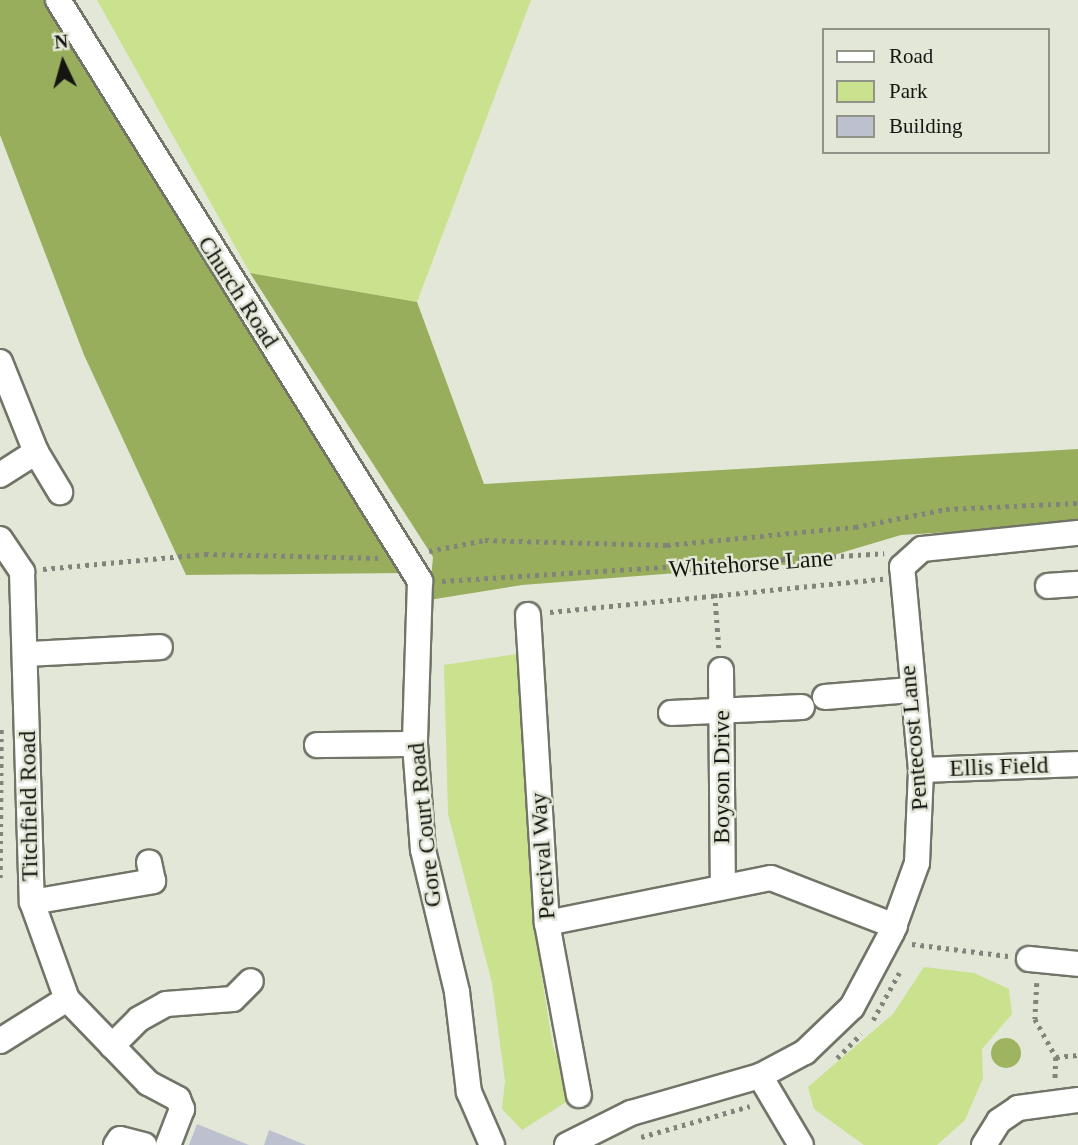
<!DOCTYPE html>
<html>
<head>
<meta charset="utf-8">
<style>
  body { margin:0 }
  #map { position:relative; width:1078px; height:1145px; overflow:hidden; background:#e2e7d8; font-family:Georgia,serif }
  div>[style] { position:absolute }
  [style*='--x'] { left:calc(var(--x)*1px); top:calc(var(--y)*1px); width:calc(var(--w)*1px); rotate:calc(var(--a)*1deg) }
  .green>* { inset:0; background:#cae18d }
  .forest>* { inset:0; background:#99ae5c }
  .water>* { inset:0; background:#9eb461 }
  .round { border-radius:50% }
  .building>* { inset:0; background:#bdc1cf }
  .path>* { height:4.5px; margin-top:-2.25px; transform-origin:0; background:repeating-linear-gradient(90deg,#81847a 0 3.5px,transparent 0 8.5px) }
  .roads { filter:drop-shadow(2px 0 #717568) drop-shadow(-2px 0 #717568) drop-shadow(0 2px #717568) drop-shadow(0 -2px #717568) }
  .minor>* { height:24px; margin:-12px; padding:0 12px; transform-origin:12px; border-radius:12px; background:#fff }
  span { translate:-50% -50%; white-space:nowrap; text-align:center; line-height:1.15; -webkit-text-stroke:5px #e2e7d8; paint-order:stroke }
  .street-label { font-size:24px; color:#151611 }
  .legend { position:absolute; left:822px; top:28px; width:228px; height:126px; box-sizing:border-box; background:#e2e7d8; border:2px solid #909388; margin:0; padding:9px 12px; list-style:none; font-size:21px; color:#151611 }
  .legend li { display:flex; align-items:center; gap:14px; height:35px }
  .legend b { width:35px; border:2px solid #909388 }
  .north { position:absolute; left:28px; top:28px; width:70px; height:70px; -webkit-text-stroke:5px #e2e7d8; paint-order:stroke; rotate:355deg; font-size:19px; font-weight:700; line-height:28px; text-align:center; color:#151611 }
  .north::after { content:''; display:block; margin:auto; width:24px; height:32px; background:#151611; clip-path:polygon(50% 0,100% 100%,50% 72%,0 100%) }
</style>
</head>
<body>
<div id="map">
  <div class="green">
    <div style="clip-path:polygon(97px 0,531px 0,417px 302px,250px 273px)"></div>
    <div style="clip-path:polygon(517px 654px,532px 915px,553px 1047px,574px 1097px,522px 1130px,502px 1109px,505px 1081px,492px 983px,448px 814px,444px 665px)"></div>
    <div style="clip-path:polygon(924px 967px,974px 973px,1009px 989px,1012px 1014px,982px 1049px,983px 1078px,965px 1120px,937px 1145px,864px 1145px,814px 1109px,808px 1087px,893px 1014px)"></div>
  </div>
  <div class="forest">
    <div style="clip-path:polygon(0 0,53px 0,404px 573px,186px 575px,84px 355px,0 135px)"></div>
    <div style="clip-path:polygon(250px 273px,417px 302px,484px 484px,1078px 449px,1078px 524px,901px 535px,807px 563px,522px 585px,429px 600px,433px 557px)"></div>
  </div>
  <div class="water">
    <div class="round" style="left:991px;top:1038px;width:30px;height:30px"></div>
  </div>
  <div class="building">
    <div style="clip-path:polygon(197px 1124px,249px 1145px,189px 1145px)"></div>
    <div style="clip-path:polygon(269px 1130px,306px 1145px,264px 1145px)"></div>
  </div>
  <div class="path">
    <div style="--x:429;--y:551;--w:57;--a:-11.1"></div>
    <div style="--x:485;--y:540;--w:182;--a:1.6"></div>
    <div style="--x:667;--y:545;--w:189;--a:-5.5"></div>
    <div style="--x:855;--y:527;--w:93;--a:-11.2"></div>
    <div style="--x:946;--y:509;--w:132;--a:-2.6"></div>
    <div style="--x:43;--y:569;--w:163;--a:-5.3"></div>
    <div style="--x:205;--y:554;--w:175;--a:1.3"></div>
    <div style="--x:442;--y:581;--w:443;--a:-3.6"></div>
    <div style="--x:715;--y:594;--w:54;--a:85.8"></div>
    <div style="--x:550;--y:612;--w:335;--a:-5.7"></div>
    <div style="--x:0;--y:878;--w:153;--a:-89.6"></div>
    <div style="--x:912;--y:944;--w:97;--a:7.1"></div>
    <div style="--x:1037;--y:983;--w:36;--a:93"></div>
    <div style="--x:1035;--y:1019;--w:43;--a:61.1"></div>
    <div style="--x:1056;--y:1057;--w:23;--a:92"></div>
    <div style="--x:873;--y:1020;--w:54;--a:-61"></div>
    <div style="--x:1056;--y:1057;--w:22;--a:-5"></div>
    <div style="--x:837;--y:1058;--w:34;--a:-45"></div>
    <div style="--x:641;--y:1137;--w:113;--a:-15.9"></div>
  </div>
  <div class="roads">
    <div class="minor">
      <div style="--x:58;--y:0;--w:685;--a:58.07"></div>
      <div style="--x:420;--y:581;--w:163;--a:91.8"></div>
      <div style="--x:415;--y:744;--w:106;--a:85.7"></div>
      <div style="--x:423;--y:850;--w:146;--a:76.5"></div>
      <div style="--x:457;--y:992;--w:101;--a:83.2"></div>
      <div style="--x:469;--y:1092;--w:58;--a:66.5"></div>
      <div style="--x:0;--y:362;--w:97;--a:68.2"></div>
      <div style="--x:36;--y:452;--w:47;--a:59"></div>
      <div style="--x:0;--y:475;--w:43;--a:-32.6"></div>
      <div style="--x:0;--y:539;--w:40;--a:56"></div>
      <div style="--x:22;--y:572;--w:330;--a:88.3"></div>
      <div style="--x:32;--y:902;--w:103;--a:70.2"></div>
      <div style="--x:67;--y:999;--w:117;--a:46"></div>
      <div style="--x:148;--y:1083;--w:34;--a:28"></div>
      <div style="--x:178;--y:1099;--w:11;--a:68"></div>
      <div style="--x:182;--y:1109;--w:39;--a:111"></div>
      <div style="--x:1048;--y:586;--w:30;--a:-4"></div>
      <div style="--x:528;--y:615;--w:309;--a:86.5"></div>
      <div style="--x:547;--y:923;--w:175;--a:79.5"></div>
      <div style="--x:28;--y:654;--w:132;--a:-3"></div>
      <div style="--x:721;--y:670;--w:213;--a:89.5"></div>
      <div style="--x:825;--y:697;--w:86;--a:-4.7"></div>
      <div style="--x:671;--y:713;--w:131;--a:-2.6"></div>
      <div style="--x:317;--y:745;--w:98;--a:-0.6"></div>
      <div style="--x:921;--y:770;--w:157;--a:-2.2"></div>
      <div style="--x:32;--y:902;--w:123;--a:-9.8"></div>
      <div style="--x:153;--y:881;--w:19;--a:-102"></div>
      <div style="--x:547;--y:923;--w:228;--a:-11.4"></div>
      <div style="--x:771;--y:878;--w:133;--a:21.2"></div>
      <div style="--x:1029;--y:959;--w:49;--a:5.8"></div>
      <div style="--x:0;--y:1041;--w:79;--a:-32.1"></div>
      <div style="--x:112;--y:1046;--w:38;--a:-45"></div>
      <div style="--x:139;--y:1019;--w:31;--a:-29"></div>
      <div style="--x:166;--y:1004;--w:67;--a:-4.3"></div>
      <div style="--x:233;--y:999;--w:25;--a:-45"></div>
      <div style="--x:760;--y:1076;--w:80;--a:59.3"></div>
      <div style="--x:116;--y:1145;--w:7;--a:-56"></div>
      <div style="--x:120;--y:1139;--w:25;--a:14"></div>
      <div style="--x:567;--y:1145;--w:72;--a:-26.6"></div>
      <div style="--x:631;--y:1113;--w:134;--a:-16"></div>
      <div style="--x:760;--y:1076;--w:51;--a:-28.1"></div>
      <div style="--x:805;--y:1052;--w:65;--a:-43.8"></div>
      <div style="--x:852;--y:1007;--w:85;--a:-61.9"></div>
      <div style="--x:892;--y:932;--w:73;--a:-70.1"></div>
      <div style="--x:917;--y:863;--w:93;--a:-87.5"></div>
      <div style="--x:921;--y:770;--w:204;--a:-95.3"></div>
      <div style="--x:902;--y:567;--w:27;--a:-42"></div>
      <div style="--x:922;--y:549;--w:157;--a:-5.9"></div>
      <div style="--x:984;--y:1145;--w:28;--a:-58"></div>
      <div style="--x:999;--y:1121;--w:23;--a:-34"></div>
      <div style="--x:1018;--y:1108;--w:61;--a:-7.6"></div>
    </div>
  </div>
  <div class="street-label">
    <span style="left:238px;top:292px;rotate:57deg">Church Road</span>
    <span style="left:751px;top:564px;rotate:-4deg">Whitehorse Lane</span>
    <span style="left:914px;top:738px;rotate:-95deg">Pentecost Lane</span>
    <span style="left:999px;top:767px;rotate:-2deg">Ellis Field</span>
    <span style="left:722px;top:777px;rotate:-90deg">Boyson Drive</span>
    <span style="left:29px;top:806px;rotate:-91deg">Titchfield Road</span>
    <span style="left:425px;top:825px;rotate:-96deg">Gore Court Road</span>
    <span style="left:543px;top:856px;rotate:-94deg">Percival Way</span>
  </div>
  <ul class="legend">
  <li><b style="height:9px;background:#fff"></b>Road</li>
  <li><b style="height:19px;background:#cae18d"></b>Park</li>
  <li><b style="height:19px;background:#bdc1cf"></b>Building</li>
  </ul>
  <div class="north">N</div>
</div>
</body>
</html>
